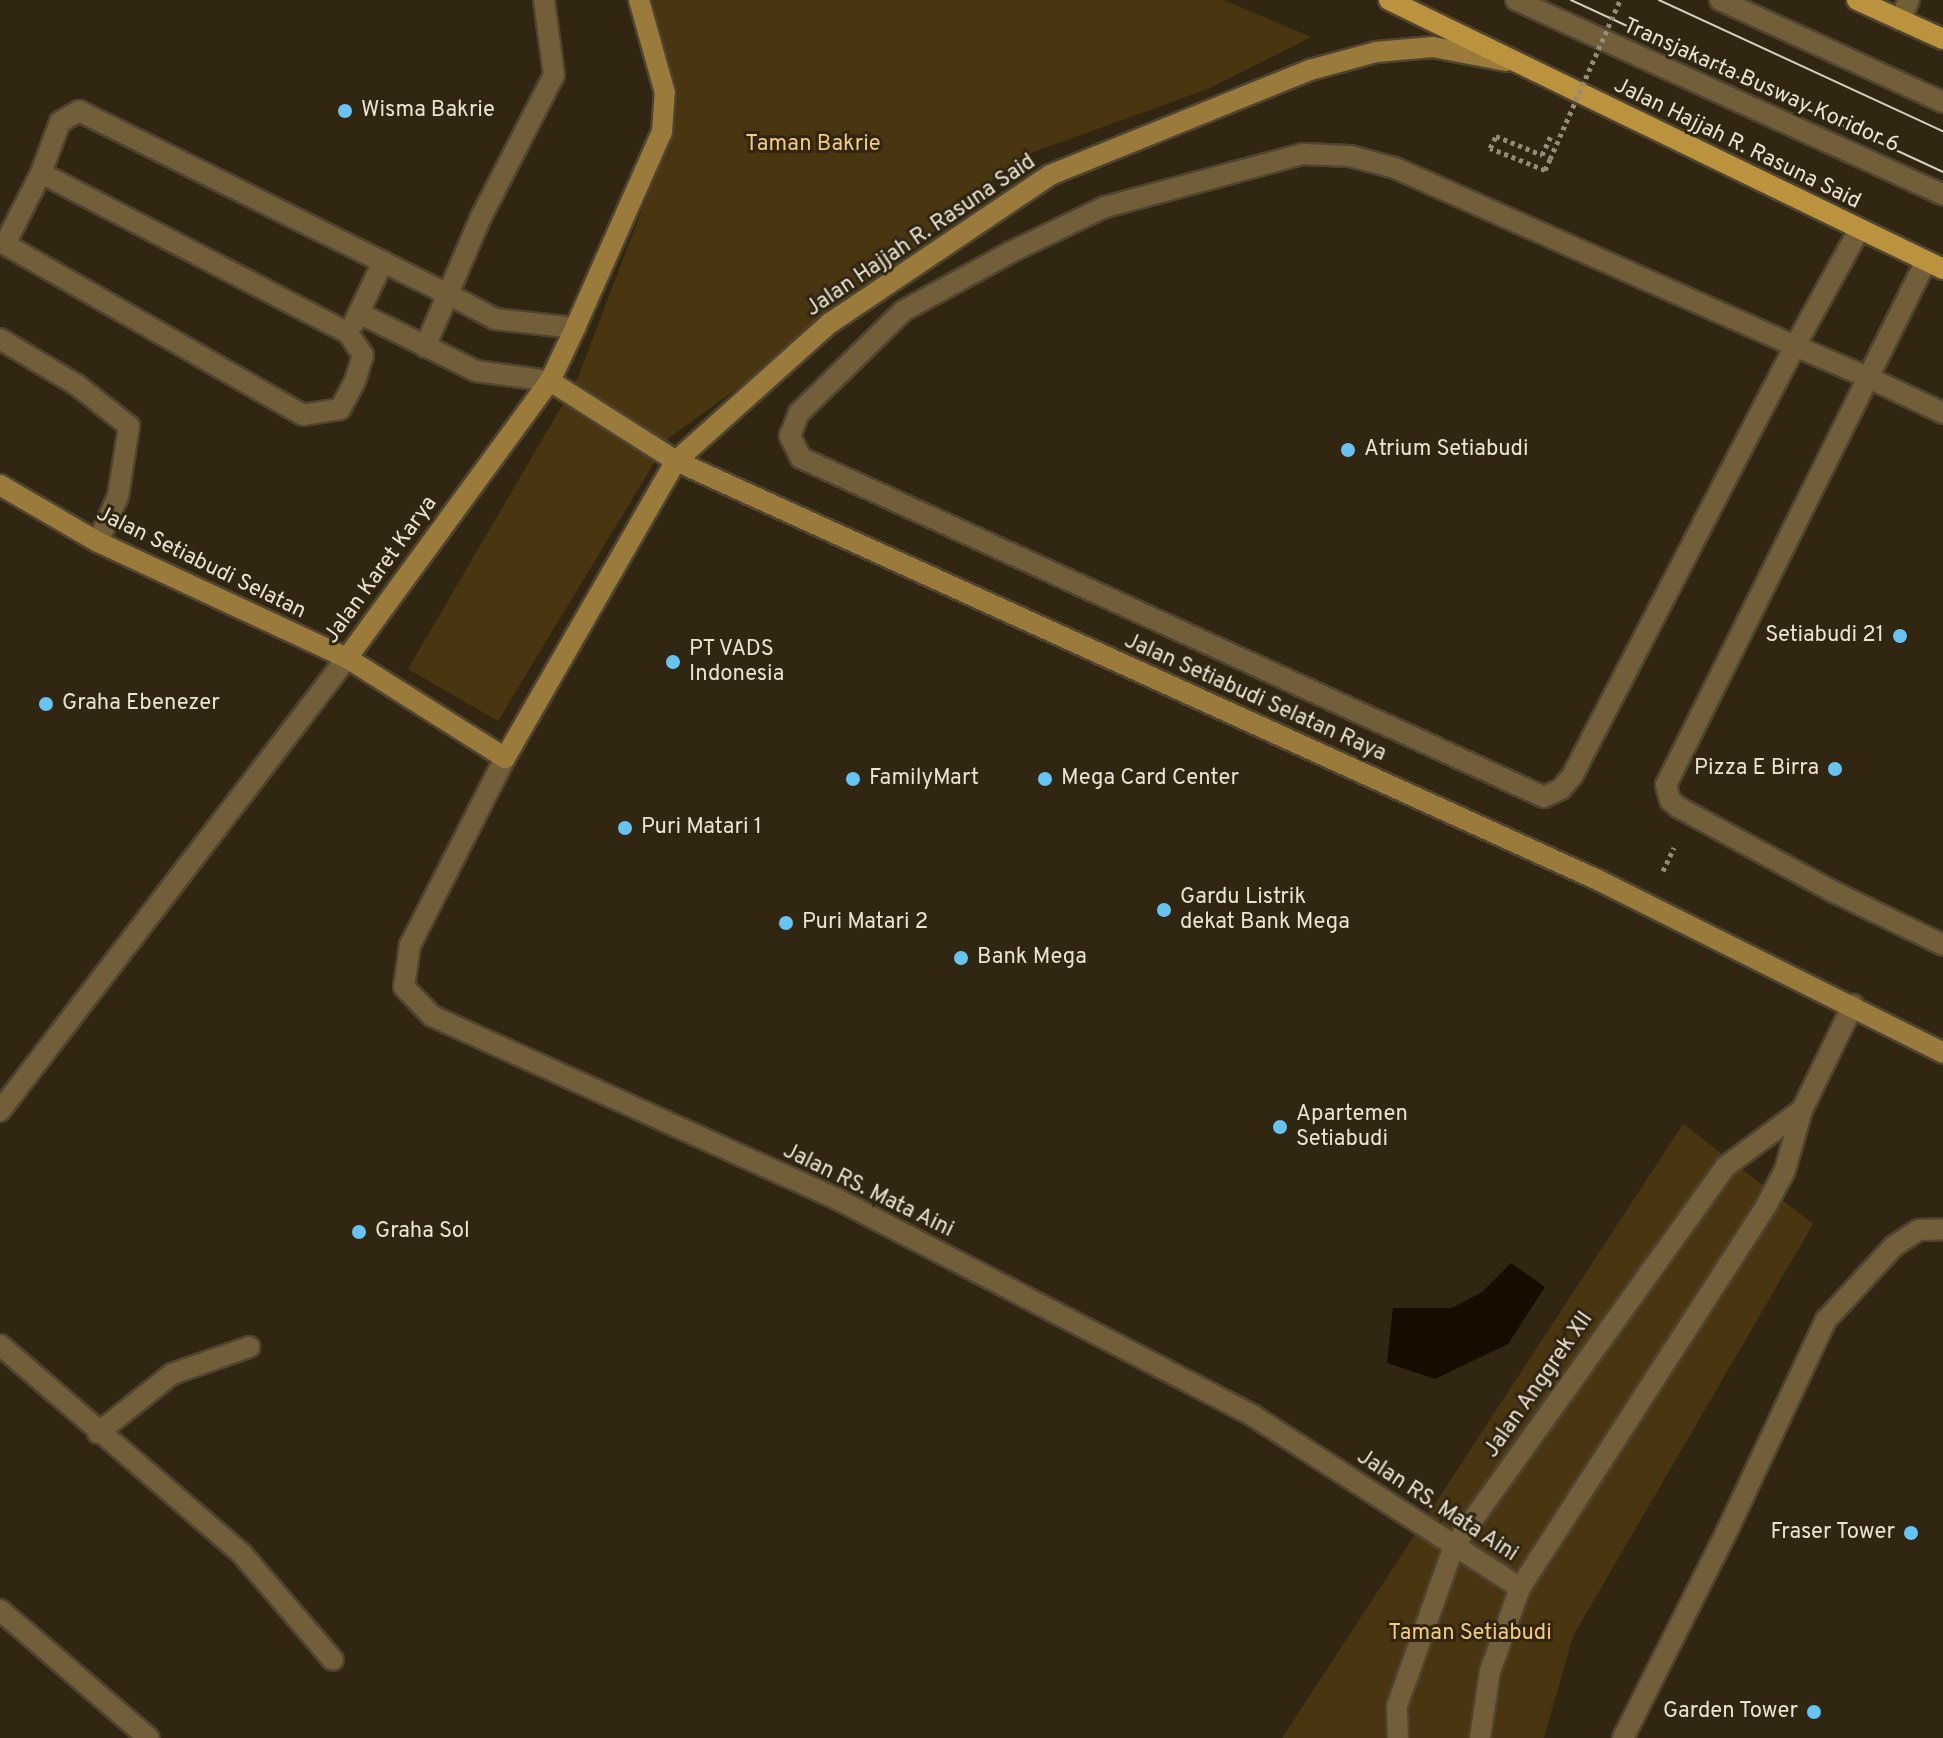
<!DOCTYPE html>
<html>
<head>
<meta charset="utf-8">
<style>
  body { margin:0 }
  #map { position:relative; width:1943px; height:1738px; overflow:hidden; background:#312611; font-family:Overpass,sans-serif }
  div>[style] { position:absolute }
  [style*='--x'] { left:calc(var(--x)*1px); top:calc(var(--y)*1px); width:calc(var(--w)*1px); rotate:calc(var(--a)*1deg) }
  .green>* { inset:0; background:#493610 }
  .water>* { inset:0; background:#170c00 }
  .path>* { height:5px; margin-top:-2.5px; transform-origin:0; background:repeating-linear-gradient(90deg,#948b7a 0 4px,transparent 0 8px) }
  .roads { filter:drop-shadow(2px 0 #4e4430) drop-shadow(-2px 0 #4e4430) drop-shadow(0 2px #4e4430) drop-shadow(0 -2px #4e4430) }
  .lane>* { height:20px; margin:-10px; padding:0 10px; transform-origin:10px; border-radius:10px; background:#725e38 }
  .street>* { height:20px; margin:-10px; padding:0 10px; transform-origin:10px; border-radius:10px; background:#725e38 }
  .secondary>* { height:20px; margin:-10px; padding:0 10px; transform-origin:10px; border-radius:10px; background:#9b7b3c }
  .primary>* { height:20px; margin:-10px; padding:0 10px; transform-origin:10px; border-radius:10px; background:#bb923d }
  .tram>* { height:2px; margin:-1px; padding:0 1px; transform-origin:1px; border-radius:1px; background:#d6cec0 }
  .path-bridge>* { height:5px; margin-top:-2.5px; transform-origin:0; background:repeating-linear-gradient(90deg,#948b7a 0 4px,transparent 0 8px) }
  .dots>* { width:22px; height:22px; translate:-50% -50%; box-sizing:border-box; border:4px solid #312611; border-radius:50% }
  span { translate:-50% -50%; white-space:nowrap; text-align:center; line-height:1.15; -webkit-text-stroke:6px #312611; paint-order:stroke }
  .street-label { font-size:22px; color:#e9e2d5 }
  .poi-label { font-size:22px; color:#e9e2d5 }
  .left { translate:0 -50%; text-align:left }
  .right { translate:-100% -50%; text-align:right }
  .park-label { font-size:22px; color:#f2ca80 }
</style>
</head>
<body>
<div id="map">
  <div class="green">
    <div style="clip-path:polygon(643px 0,1223px 0,1311px 37px,1205px 90px,1020px 157px,842px 312px,669px 438px,498px 721px,408px 669px,577px 380px,669px 139px)"></div>
    <div style="clip-path:polygon(1683px 1124px,1813px 1224px,1573px 1636px,1544px 1738px,1282px 1738px)"></div>
  </div>
  <div class="water">
    <div style="clip-path:polygon(1511px 1263px,1545px 1287px,1508px 1344px,1435px 1379px,1387px 1363px,1393px 1308px,1452px 1308px,1482px 1292px)"></div>
  </div>
  <div class="path">
    <div style="--x:1550;--y:159;--w:12;--a:114"></div>
    <div style="--x:1545;--y:170;--w:59;--a:-158.2"></div>
    <div style="--x:1490;--y:148;--w:13;--a:-63"></div>
    <div style="--x:1496;--y:136;--w:50;--a:22.4"></div>
    <div style="--x:1542;--y:155;--w:23;--a:-65"></div>
    <div style="--x:1663;--y:871;--w:26;--a:-65"></div>
  </div>
  <div class="roads">
    <div class="lane">
      <div style="--x:544;--y:0;--w:76;--a:82.4"></div>
      <div style="--x:554;--y:75;--w:162;--a:117.2"></div>
      <div style="--x:480;--y:219;--w:82;--a:113.1"></div>
      <div style="--x:448;--y:294;--w:53;--a:28"></div>
      <div style="--x:495;--y:319;--w:81;--a:6.4"></div>
      <div style="--x:1516;--y:0;--w:469;--a:24.5"></div>
      <div style="--x:1720;--y:0;--w:245;--a:24.6"></div>
      <div style="--x:1900;--y:20;--w:22;--a:-66"></div>
      <div style="--x:41;--y:173;--w:346;--a:27.5"></div>
      <div style="--x:348;--y:333;--w:27;--a:56"></div>
      <div style="--x:363;--y:355;--w:27;--a:107"></div>
      <div style="--x:355;--y:381;--w:32;--a:118"></div>
      <div style="--x:340;--y:409;--w:37;--a:171"></div>
      <div style="--x:303;--y:415;--w:344;--a:-150.2"></div>
      <div style="--x:5;--y:244;--w:80;--a:-63.1"></div>
      <div style="--x:41;--y:173;--w:54;--a:-69.6"></div>
      <div style="--x:60;--y:122;--w:22;--a:-30"></div>
      <div style="--x:79;--y:111;--w:412;--a:26.4"></div>
      <div style="--x:448;--y:294;--w:58;--a:113.5"></div>
      <div style="--x:1859;--y:230;--w:132;--a:118.9"></div>
      <div style="--x:1795;--y:346;--w:483;--a:117.4"></div>
      <div style="--x:1573;--y:775;--w:18;--a:131"></div>
      <div style="--x:1561;--y:789;--w:19;--a:155"></div>
      <div style="--x:1544;--y:797;--w:817;--a:-155.47"></div>
      <div style="--x:801;--y:458;--w:25;--a:-117"></div>
      <div style="--x:790;--y:436;--w:25;--a:-69"></div>
      <div style="--x:799;--y:413;--w:146;--a:-44.4"></div>
      <div style="--x:903;--y:311;--w:123;--a:-28.6"></div>
      <div style="--x:1011;--y:252;--w:104;--a:-25.6"></div>
      <div style="--x:1105;--y:207;--w:205;--a:-15"></div>
      <div style="--x:1303;--y:154;--w:47;--a:2.4"></div>
      <div style="--x:1350;--y:156;--w:47;--a:14.9"></div>
      <div style="--x:1395;--y:168;--w:438;--a:24"></div>
      <div style="--x:1795;--y:346;--w:78;--a:23.3"></div>
      <div style="--x:1867;--y:377;--w:84;--a:25.3"></div>
      <div style="--x:1926;--y:261;--w:585;--a:116.39"></div>
      <div style="--x:1666;--y:785;--w:16;--a:75"></div>
      <div style="--x:1670;--y:800;--w:11;--a:41"></div>
      <div style="--x:1678;--y:807;--w:178;--a:28.6"></div>
      <div style="--x:1834;--y:892;--w:121;--a:25.9"></div>
      <div style="--x:359;--y:313;--w:131;--a:26.4"></div>
      <div style="--x:476;--y:371;--w:75;--a:7.7"></div>
      <div style="--x:354;--y:323;--w:68;--a:-64.6"></div>
      <div style="--x:0;--y:339;--w:90;--a:30.9"></div>
      <div style="--x:77;--y:385;--w:66;--a:38.3"></div>
      <div style="--x:129;--y:426;--w:71;--a:98.9"></div>
      <div style="--x:118;--y:496;--w:50;--a:113.5"></div>
      <div style="--x:0;--y:1345;--w:321;--a:40.8"></div>
      <div style="--x:243;--y:1555;--w:138;--a:49.4"></div>
      <div style="--x:98;--y:1433;--w:95;--a:-38.6"></div>
      <div style="--x:172;--y:1374;--w:82;--a:-19.3"></div>
      <div style="--x:1623;--y:1738;--w:236;--a:-63.3"></div>
      <div style="--x:1729;--y:1527;--w:229;--a:-64.9"></div>
      <div style="--x:1826;--y:1320;--w:100;--a:-47.4"></div>
      <div style="--x:1894;--y:1246;--w:30;--a:-33"></div>
      <div style="--x:1919;--y:1230;--w:24;--a:-2"></div>
    </div>
    <div class="street">
      <div style="--x:505;--y:758;--w:210;--a:116.9"></div>
      <div style="--x:410;--y:945;--w:42;--a:98.1"></div>
      <div style="--x:404;--y:987;--w:40;--a:46"></div>
      <div style="--x:432;--y:1016;--w:444;--a:24.3"></div>
      <div style="--x:837;--y:1199;--w:468;--a:27.5"></div>
      <div style="--x:1252;--y:1415;--w:319;--a:32.8"></div>
      <div style="--x:0;--y:1111;--w:571;--a:-52.55"></div>
      <div style="--x:0;--y:1610;--w:196;--a:40.7"></div>
      <div style="--x:1398;--y:1738;--w:32;--a:-92"></div>
      <div style="--x:1397;--y:1706;--w:170;--a:-70.4"></div>
      <div style="--x:1454;--y:1546;--w:466;--a:-54.4"></div>
      <div style="--x:1725;--y:1167;--w:96;--a:-36.5"></div>
      <div style="--x:1480;--y:1738;--w:68;--a:-81.5"></div>
      <div style="--x:1490;--y:1671;--w:88;--a:-70.1"></div>
      <div style="--x:1520;--y:1588;--w:457;--a:-57.2"></div>
      <div style="--x:1767;--y:1204;--w:38;--a:-62"></div>
      <div style="--x:1785;--y:1170;--w:62;--a:-74.2"></div>
      <div style="--x:1802;--y:1110;--w:117;--a:-64.1"></div>
    </div>
    <div class="secondary">
      <div style="--x:550;--y:381;--w:149;--a:32.4"></div>
      <div style="--x:676;--y:461;--w:1013;--a:24.44"></div>
      <div style="--x:1598;--y:880;--w:386;--a:26.6"></div>
      <div style="--x:0;--y:485;--w:113;--a:30.2"></div>
      <div style="--x:98;--y:542;--w:275;--a:25"></div>
      <div style="--x:347;--y:658;--w:187;--a:32.3"></div>
      <div style="--x:505;--y:758;--w:343;--a:-60.1"></div>
      <div style="--x:676;--y:461;--w:207;--a:-41.9"></div>
      <div style="--x:830;--y:323;--w:265;--a:-33.9"></div>
      <div style="--x:1050;--y:175;--w:280;--a:-22"></div>
      <div style="--x:1310;--y:70;--w:68;--a:-15.3"></div>
      <div style="--x:1376;--y:52;--w:57;--a:-5"></div>
      <div style="--x:1433;--y:47;--w:74;--a:10.9"></div>
      <div style="--x:347;--y:658;--w:343;--a:-53.8"></div>
      <div style="--x:550;--y:381;--w:59;--a:-64.7"></div>
      <div style="--x:575;--y:328;--w:214;--a:-66.1"></div>
      <div style="--x:662;--y:132;--w:39;--a:-86"></div>
      <div style="--x:665;--y:93;--w:97;--a:-105.6"></div>
    </div>
    <div class="primary">
      <div style="--x:1389;--y:0;--w:616;--a:25.9"></div>
      <div style="--x:1857;--y:0;--w:94;--a:24.4"></div>
    </div>
  </div>
  <div class="tram">
    <div style="--x:1571;--y:0;--w:410;--a:24.8"></div>
    <div style="--x:1659;--y:0;--w:313;--a:24.8"></div>
  </div>
  <div class="path-bridge">
    <div style="--x:1550;--y:159;--w:174;--a:-66.2"></div>
  </div>
  <div class="dots">
    <div style="left:345px;top:111px;background:#69c3f1"></div>
    <div style="left:1348px;top:450px;background:#69c3f1"></div>
    <div style="left:1900px;top:636px;background:#69c3f1"></div>
    <div style="left:673px;top:662px;background:#69c3f1"></div>
    <div style="left:46px;top:704px;background:#69c3f1"></div>
    <div style="left:1835px;top:769px;background:#69c3f1"></div>
    <div style="left:853px;top:779px;background:#69c3f1"></div>
    <div style="left:1045px;top:779px;background:#69c3f1"></div>
    <div style="left:625px;top:828px;background:#69c3f1"></div>
    <div style="left:1164px;top:910px;background:#69c3f1"></div>
    <div style="left:786px;top:923px;background:#69c3f1"></div>
    <div style="left:961px;top:958px;background:#69c3f1"></div>
    <div style="left:1280px;top:1127px;background:#69c3f1"></div>
    <div style="left:359px;top:1232px;background:#69c3f1"></div>
    <div style="left:1911px;top:1533px;background:#69c3f1"></div>
    <div style="left:1814px;top:1712px;background:#69c3f1"></div>
  </div>
  <div class="street-label">
    <span style="left:1761px;top:86px;rotate:24deg">Transjakarta Busway Koridor 6</span>
    <span style="left:1737px;top:144px;rotate:26deg">Jalan Hajjah R. Rasuna Said</span>
    <span style="left:921px;top:236px;rotate:-34deg">Jalan Hajjah R. Rasuna Said</span>
    <span style="left:201px;top:563px;rotate:26deg">Jalan Setiabudi Selatan</span>
    <span style="left:381px;top:570px;rotate:-54deg">Jalan Karet Karya</span>
    <span style="left:1255px;top:698px;rotate:24deg">Jalan Setiabudi Selatan Raya</span>
    <span style="left:868px;top:1191px;rotate:26deg">Jalan RS. Mata Aini</span>
    <span style="left:1539px;top:1385px;rotate:-55deg">Jalan Anggrek XII</span>
    <span style="left:1437px;top:1506px;rotate:33deg">Jalan RS. Mata Aini</span>
  </div>
  <div class="poi-label">
    <span class="left" style="left:361px;top:111px">Wisma Bakrie</span>
    <span class="left" style="left:1364px;top:450px">Atrium Setiabudi</span>
    <span class="right" style="left:1884px;top:636px">Setiabudi 21</span>
    <span class="left" style="left:689px;top:662px">PT VADS<br>Indonesia</span>
    <span class="left" style="left:62px;top:704px">Graha Ebenezer</span>
    <span class="right" style="left:1819px;top:769px">Pizza E Birra</span>
    <span class="left" style="left:869px;top:779px">FamilyMart</span>
    <span class="left" style="left:1061px;top:779px">Mega Card Center</span>
    <span class="left" style="left:641px;top:828px">Puri Matari 1</span>
    <span class="left" style="left:1180px;top:910px">Gardu Listrik<br>dekat Bank Mega</span>
    <span class="left" style="left:802px;top:923px">Puri Matari 2</span>
    <span class="left" style="left:977px;top:958px">Bank Mega</span>
    <span class="left" style="left:1296px;top:1127px">Apartemen<br>Setiabudi</span>
    <span class="left" style="left:375px;top:1232px">Graha Sol</span>
    <span class="right" style="left:1895px;top:1533px">Fraser Tower</span>
    <span class="right" style="left:1798px;top:1712px">Garden Tower</span>
  </div>
  <div class="park-label">
    <span style="left:813px;top:145px">Taman Bakrie</span>
    <span style="left:1470px;top:1634px">Taman Setiabudi</span>
  </div>
</div>
</body>
</html>
